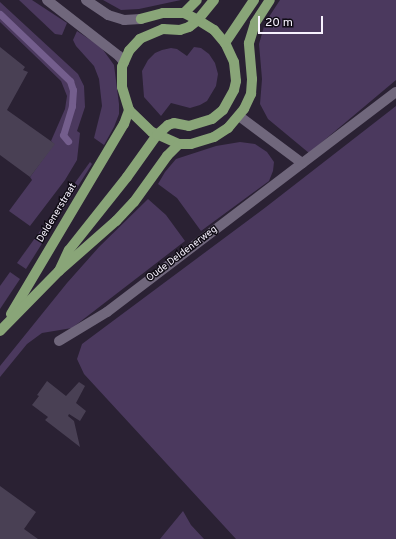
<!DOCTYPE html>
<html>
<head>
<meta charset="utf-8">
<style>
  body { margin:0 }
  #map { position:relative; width:396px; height:539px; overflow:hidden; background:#2a2133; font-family:Overpass,sans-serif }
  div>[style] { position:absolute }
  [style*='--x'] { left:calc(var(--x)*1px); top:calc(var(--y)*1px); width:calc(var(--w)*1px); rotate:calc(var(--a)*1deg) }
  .green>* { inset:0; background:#4b395e }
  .stream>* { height:7px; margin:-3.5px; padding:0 3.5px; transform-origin:3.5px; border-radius:3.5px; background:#745e8d }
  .building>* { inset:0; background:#494054 }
  .minor>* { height:10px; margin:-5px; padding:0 5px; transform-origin:5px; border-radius:5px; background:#70677c }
  .major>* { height:10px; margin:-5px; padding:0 5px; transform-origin:5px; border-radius:5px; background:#89a578 }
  span { translate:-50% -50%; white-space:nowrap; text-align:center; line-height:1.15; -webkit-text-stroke:3px #100c15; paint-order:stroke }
  .street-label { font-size:10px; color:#f7f2fe }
  .scale { position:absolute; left:258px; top:16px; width:65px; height:18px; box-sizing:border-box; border:2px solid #f7f2fe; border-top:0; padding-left:5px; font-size:12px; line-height:14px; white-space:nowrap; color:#f7f2fe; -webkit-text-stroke:3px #100c15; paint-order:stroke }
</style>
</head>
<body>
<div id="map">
  <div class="green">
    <div style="clip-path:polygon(19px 0,32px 0,67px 23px,62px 35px,55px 34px)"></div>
    <div style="clip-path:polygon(103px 0,181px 0,139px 9px,121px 10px)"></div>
    <div style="clip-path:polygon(280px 0,396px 0,396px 80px,309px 153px,268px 119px,260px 104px,262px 79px,259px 44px,265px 23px)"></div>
    <div style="clip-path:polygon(0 2px,78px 74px,84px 86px,85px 107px,77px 131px,80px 133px,77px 160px,65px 180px,30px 226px,9px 211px,32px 180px,30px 177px,54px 144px,51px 141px,65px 109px,67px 96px,61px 81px,0 22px)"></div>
    <div style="clip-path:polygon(77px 31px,101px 47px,114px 65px,119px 104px,119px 114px,114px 127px,104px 145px,94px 138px,102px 106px,99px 79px,94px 66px,76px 46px,73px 40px)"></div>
    <div style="clip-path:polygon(194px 47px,201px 48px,209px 54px,215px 63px,218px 74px,216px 86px,207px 101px,200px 105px,190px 108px,171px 103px,161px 116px,144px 97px,142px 71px,148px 60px,155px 53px,162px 50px,171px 48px,177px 49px,187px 56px)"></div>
    <div style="clip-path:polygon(396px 106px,396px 539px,236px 539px,84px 374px,77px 359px,82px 344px,266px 207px)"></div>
    <div style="clip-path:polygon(240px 142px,255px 144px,267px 152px,274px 162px,273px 171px,269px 181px,201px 231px,177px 198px,158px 184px,165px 172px,176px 159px,216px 146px)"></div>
    <div style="clip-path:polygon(90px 162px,92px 164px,26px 269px,17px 263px)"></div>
    <div style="clip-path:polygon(148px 199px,166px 215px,185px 241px,72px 328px,42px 333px,27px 344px,0 377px,0 366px,67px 283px,99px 247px)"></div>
    <div style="clip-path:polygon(10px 272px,20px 279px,0 309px,0 286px)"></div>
    <div style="clip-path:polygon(183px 511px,191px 525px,204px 539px,160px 539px)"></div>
  </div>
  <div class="stream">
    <div style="--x:0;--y:14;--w:97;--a:43.7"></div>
    <div style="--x:70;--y:81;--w:9;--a:72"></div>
    <div style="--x:73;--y:90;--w:16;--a:94"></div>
    <div style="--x:72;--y:106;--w:30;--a:107"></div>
    <div style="--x:63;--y:135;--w:8;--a:50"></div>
  </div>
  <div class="building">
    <div style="clip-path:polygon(0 47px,25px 67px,23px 70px,28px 72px,7px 110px,55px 144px,30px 177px,0 155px)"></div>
    <div style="clip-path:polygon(47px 381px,66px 396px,79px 382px,85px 386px,76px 403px,86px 411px,80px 421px,69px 414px,68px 416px,74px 421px,80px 447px,45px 420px,48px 417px,32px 405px,39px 396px,37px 395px)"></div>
    <div style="clip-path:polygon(0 486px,36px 512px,24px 529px,38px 539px,0 539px)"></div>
  </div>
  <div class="minor">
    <div style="--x:47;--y:0;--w:91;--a:37.9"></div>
    <div style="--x:119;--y:56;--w:8;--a:50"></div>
    <div style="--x:86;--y:0;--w:27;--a:34"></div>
    <div style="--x:108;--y:15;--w:17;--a:17"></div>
    <div style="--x:124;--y:20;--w:17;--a:-3"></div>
    <div style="--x:239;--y:116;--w:79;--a:36.7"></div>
    <div style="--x:59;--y:341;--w:56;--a:-31.1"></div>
    <div style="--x:107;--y:312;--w:363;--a:-37.3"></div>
  </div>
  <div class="major">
    <div style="--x:214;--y:0;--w:26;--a:129"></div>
    <div style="--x:198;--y:20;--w:11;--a:142"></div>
    <div style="--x:189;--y:27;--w:9;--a:162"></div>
    <div style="--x:180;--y:30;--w:17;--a:-177"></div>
    <div style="--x:163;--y:29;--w:25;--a:157"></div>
    <div style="--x:140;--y:39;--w:16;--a:133"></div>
    <div style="--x:129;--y:51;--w:17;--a:114"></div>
    <div style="--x:122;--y:67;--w:20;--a:90"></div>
    <div style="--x:122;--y:87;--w:24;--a:73"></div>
    <div style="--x:129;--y:110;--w:32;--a:44"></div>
    <div style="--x:152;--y:132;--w:30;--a:24"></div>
    <div style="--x:179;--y:144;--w:12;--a:0"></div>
    <div style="--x:191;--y:144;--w:24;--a:-17"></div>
    <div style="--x:214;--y:137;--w:17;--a:-33"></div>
    <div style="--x:228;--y:128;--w:25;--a:-50"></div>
    <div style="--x:244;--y:109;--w:17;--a:-65"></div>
    <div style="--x:251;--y:94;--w:15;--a:-86"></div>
    <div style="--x:252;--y:79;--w:36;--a:-95"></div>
    <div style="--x:249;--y:43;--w:21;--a:-73"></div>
    <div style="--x:255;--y:23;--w:27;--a:-57"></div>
    <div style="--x:184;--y:13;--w:18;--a:-45"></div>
    <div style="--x:225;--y:43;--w:52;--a:-56"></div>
    <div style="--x:59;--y:271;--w:23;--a:-65"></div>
    <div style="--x:69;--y:250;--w:93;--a:-51.5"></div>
    <div style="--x:127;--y:177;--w:52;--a:-54.5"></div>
    <div style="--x:157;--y:135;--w:15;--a:-42"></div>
    <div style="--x:168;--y:125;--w:6;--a:-18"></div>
    <div style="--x:174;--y:123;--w:15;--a:11"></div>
    <div style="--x:189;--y:126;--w:24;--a:-17"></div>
    <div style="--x:212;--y:119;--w:14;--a:-39"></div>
    <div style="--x:223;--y:110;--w:23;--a:-61"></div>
    <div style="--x:234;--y:90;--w:9;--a:-77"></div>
    <div style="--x:236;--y:81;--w:19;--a:-96"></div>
    <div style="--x:234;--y:62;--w:21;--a:-115"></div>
    <div style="--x:225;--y:43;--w:17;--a:-130"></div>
    <div style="--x:214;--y:30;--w:19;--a:-148"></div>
    <div style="--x:198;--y:20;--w:16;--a:-153"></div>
    <div style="--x:184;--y:13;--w:21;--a:180"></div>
    <div style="--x:163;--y:13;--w:23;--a:165"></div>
    <div style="--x:11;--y:314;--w:221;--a:-59.3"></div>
    <div style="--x:124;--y:124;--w:15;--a:-70"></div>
    <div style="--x:0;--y:331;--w:84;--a:-45.5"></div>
    <div style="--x:59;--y:271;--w:76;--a:-41.3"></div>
    <div style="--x:116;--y:221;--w:26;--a:-47"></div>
    <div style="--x:134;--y:202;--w:57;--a:-54.3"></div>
    <div style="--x:167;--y:156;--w:17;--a:-45"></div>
  </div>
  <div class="street-label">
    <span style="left:57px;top:213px;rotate:-59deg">Deldenerstraat</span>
    <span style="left:182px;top:254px;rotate:-37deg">Oude Deldenerweg</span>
  </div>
  <div class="scale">20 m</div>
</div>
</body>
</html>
